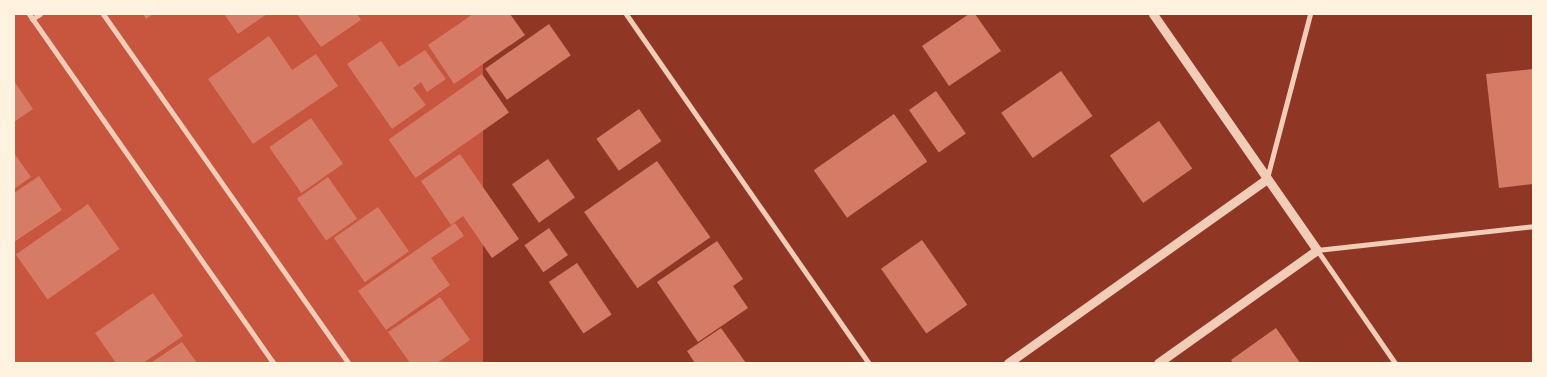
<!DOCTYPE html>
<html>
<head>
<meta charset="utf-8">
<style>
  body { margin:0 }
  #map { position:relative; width:1547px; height:377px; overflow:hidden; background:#c8553d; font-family:Arial,sans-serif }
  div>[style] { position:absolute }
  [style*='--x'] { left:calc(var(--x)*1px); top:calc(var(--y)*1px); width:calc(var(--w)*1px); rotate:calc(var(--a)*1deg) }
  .water>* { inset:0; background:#8f3625; transform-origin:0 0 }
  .building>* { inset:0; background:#d67c66; transform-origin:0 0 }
  .minor>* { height:5px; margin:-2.5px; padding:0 2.5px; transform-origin:2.5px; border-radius:2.5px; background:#f1ccb7 }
  .tertiary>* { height:9px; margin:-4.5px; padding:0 4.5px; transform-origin:4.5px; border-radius:4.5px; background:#f1ccb7 }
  span { translate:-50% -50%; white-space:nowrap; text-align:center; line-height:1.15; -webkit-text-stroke:4px #fff3e0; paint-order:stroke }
  .frame { position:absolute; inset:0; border:15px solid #fff3e0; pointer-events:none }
</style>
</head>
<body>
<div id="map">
  <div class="water">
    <div style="left:483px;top:14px;width:1050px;height:362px"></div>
  </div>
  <div class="building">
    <div style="clip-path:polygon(143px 14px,153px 14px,146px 19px)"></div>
    <div style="clip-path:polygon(224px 14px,267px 14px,238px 34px)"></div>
    <div style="clip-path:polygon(297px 14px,357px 14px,361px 20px,321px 47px)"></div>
    <div style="clip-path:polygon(473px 14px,510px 14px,525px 35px,454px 84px,428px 45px)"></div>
    <div style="clip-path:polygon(969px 14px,975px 14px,1001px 51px,949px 86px,922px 46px)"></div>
    <div style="left:549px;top:24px;width:38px;height:78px;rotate:55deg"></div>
    <div style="clip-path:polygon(269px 36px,292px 70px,316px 54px,338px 86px,253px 144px,208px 79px)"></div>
    <div style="clip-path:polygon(381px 41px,399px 67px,425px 50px,446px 79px,427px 92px,421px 82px,413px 88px,426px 105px,392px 129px,347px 64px)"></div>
    <div style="clip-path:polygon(1533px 69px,1533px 184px,1499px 188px,1486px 74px)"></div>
    <div style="left:1061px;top:71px;width:55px;height:73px;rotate:55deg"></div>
    <div style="left:482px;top:74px;width:47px;height:114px;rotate:55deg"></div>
    <div style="clip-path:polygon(14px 81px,33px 109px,14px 122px)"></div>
    <div style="left:936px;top:91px;width:52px;height:33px;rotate:55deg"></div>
    <div style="left:639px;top:109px;width:39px;height:52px;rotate:55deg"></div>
    <div style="left:894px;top:114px;width:58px;height:98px;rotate:55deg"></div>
    <div style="left:311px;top:118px;width:56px;height:51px;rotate:55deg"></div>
    <div style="left:1159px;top:121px;width:58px;height:60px;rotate:55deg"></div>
    <div style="clip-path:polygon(14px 153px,31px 177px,14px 189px)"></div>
    <div style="clip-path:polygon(460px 154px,519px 239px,492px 258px,463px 216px,451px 225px,421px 181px)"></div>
    <div style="left:548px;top:159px;width:47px;height:44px;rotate:55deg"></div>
    <div style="left:657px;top:161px;width:93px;height:89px;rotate:55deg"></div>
    <div style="clip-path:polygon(39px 176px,62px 210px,14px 242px,14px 193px)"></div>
    <div style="left:328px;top:177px;width:51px;height:38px;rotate:55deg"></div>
    <div style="left:88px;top:204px;width:55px;height:88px;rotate:55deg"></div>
    <div style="left:378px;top:207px;width:54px;height:54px;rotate:55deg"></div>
    <div style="clip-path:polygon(455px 223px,464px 236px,431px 258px,450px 285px,386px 330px,358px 291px)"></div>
    <div style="left:549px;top:228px;width:33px;height:30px;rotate:55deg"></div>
    <div style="left:922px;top:240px;width:79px;height:50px;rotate:55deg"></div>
    <div style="clip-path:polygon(717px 241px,743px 279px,733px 286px,748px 308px,698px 342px,657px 282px)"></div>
    <div style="left:577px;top:263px;width:62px;height:34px;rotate:56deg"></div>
    <div style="clip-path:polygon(153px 293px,183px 336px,143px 363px,116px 363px,95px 333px)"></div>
    <div style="clip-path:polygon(440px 297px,470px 340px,437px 363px,410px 363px,388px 332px)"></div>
    <div style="clip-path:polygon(721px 328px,746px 363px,695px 363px,687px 351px)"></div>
    <div style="clip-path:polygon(1276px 328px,1300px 363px,1233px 363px,1231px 360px)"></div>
    <div style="clip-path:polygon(182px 342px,197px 363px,153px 363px,152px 362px)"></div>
  </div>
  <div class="minor">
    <div style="--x:29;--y:14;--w:426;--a:55"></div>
    <div style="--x:103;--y:14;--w:426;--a:54.9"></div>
    <div style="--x:626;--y:14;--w:425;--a:55.2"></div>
    <div style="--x:32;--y:19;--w:9;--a:-32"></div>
    <div style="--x:1267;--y:178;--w:170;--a:-75.3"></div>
    <div style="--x:1395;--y:363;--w:137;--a:-124.6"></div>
    <div style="--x:1317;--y:250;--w:217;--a:-6.3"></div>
  </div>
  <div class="tertiary">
    <div style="--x:1153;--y:14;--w:287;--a:55.2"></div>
    <div style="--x:1317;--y:250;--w:195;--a:144.6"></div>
    <div style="--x:1008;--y:363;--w:318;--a:-35.4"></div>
  </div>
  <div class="frame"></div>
</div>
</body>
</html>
